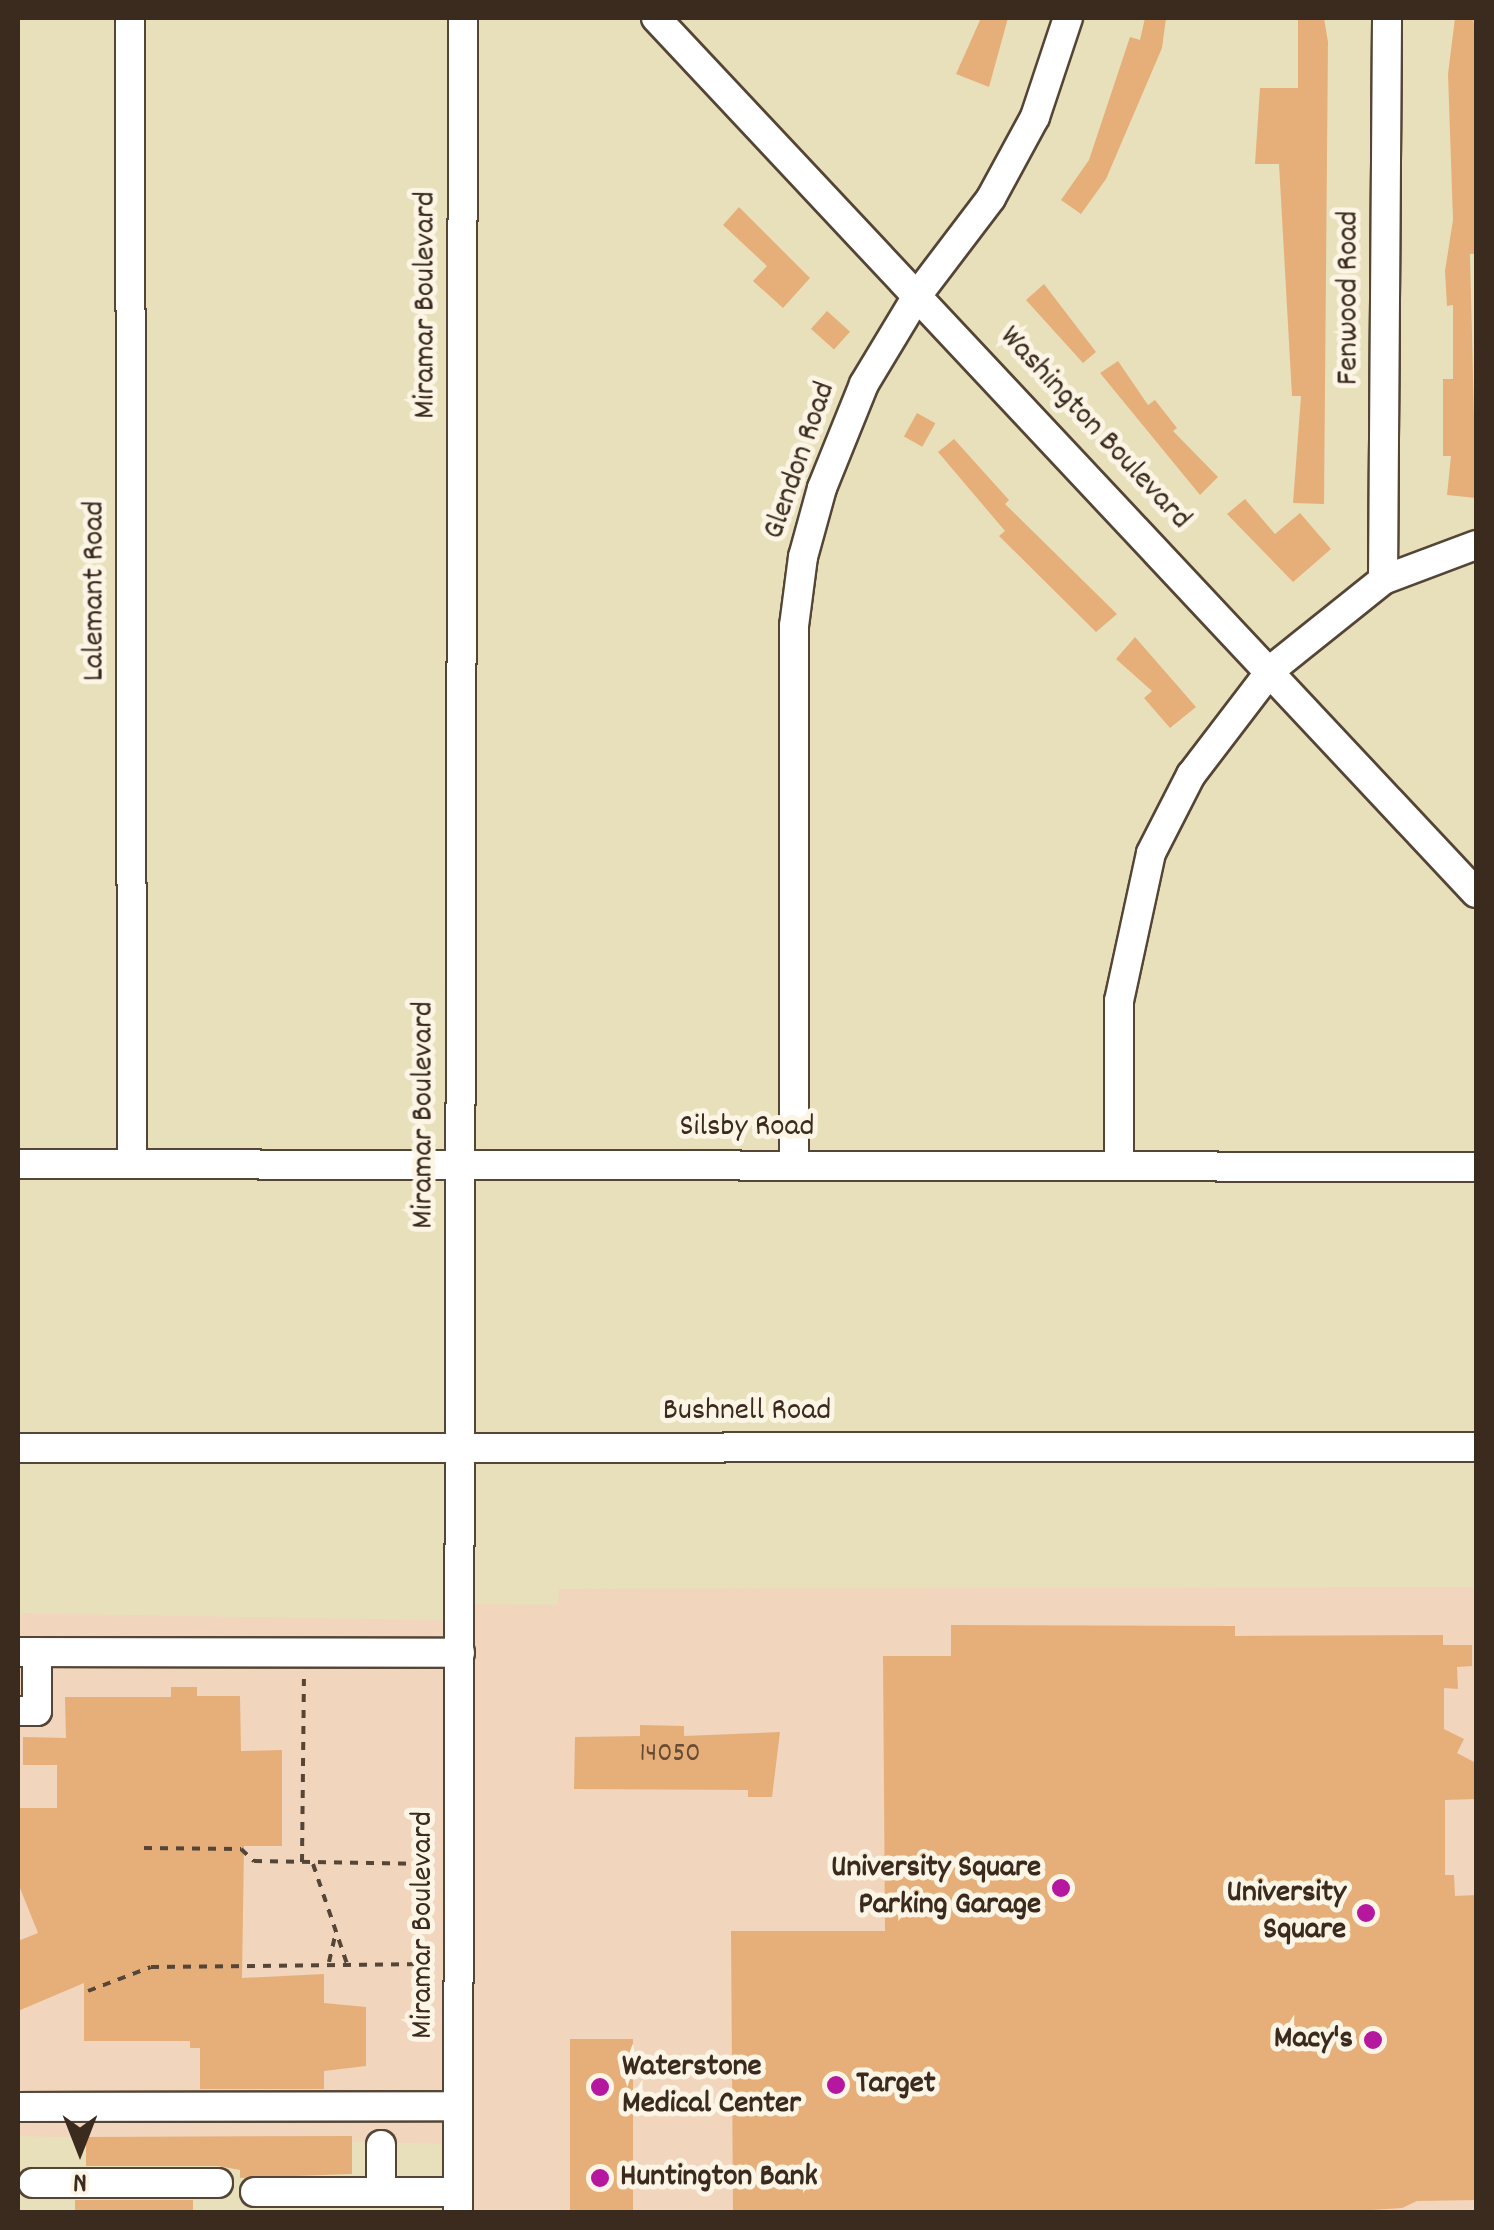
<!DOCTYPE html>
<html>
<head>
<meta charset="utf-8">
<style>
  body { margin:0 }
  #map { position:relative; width:1494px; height:2230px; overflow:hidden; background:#e7e0bb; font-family:Dekko,sans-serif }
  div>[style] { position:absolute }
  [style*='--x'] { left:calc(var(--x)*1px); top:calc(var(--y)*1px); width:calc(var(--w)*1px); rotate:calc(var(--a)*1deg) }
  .built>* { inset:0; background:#f1d5bd; transform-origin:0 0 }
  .building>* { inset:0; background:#e6af7a; transform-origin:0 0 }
  .path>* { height:4px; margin-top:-2px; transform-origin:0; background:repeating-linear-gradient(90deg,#554536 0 8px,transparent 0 16px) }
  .roads { filter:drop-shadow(2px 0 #554536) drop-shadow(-2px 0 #554536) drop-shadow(0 2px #554536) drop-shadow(0 -2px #554536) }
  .minor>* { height:28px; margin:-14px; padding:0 14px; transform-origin:14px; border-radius:14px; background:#fff }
  .dots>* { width:28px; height:28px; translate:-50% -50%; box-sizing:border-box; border:5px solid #fcf5e5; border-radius:50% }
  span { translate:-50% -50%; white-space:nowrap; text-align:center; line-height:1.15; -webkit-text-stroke:10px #fcf5e5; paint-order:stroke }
  .number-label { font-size:28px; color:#664b35 }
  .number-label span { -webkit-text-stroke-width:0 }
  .street-label { font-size:32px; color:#3b2a1e }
  .poi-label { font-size:32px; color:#3b2a1e; font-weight:700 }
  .right { translate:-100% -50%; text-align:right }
  .left { translate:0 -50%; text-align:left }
  .frame { position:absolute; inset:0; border:20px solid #3b2a1e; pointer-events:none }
  .north { position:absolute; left:30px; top:2100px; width:100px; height:100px; -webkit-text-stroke:8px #fcf5e5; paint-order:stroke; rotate:180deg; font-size:28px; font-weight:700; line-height:40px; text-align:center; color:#3b2a1e }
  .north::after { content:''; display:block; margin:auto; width:35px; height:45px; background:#3b2a1e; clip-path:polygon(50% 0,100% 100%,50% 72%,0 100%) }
</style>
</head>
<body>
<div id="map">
  <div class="built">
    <div style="clip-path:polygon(1476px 1587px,1476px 2212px,472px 2212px,473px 1604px,558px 1605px,559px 1589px)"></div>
    <div style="left:18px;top:1613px;width:442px;height:523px;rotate:1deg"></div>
  </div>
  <div class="building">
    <div style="clip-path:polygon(981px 18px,1008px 18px,989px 87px,956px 74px)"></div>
    <div style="clip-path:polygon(1145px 18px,1166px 18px,1162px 48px,1106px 179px,1081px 214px,1061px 200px,1089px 160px,1130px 37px,1140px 40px)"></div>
    <div style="clip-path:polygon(1298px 18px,1324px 18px,1328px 42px,1324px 504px,1293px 503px,1301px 396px,1292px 396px,1279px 164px,1255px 164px,1260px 88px,1298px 88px)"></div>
    <div style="clip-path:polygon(1455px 18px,1473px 18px,1476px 40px,1476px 254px,1470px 254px,1476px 498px,1447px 495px,1451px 456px,1443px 456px,1443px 379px,1453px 379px,1453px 305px,1447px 306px,1445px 271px,1453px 220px,1448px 74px)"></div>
    <div style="clip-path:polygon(739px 207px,810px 278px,783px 308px,753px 281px,767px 266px,723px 225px)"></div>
    <div style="clip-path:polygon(1044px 284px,1096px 352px,1083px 363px,1026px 300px)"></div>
    <div style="left:827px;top:311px;width:31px;height:24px;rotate:42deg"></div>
    <div style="clip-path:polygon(1118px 361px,1148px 405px,1155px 400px,1177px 428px,1173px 431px,1218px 477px,1200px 495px,1100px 373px)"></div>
    <div style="left:917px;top:413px;width:21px;height:27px;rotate:29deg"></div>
    <div style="clip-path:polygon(954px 439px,1009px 500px,1005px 504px,1117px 614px,1096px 632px,999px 536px,1005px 531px,938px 452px)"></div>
    <div style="clip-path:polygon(1245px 499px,1275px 534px,1300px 513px,1331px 549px,1293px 582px,1227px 514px)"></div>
    <div style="clip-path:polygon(1135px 637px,1196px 707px,1170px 728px,1144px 698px,1152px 691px,1116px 659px)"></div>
    <div style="clip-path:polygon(951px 1625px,1235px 1626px,1235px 1636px,1443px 1635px,1443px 1645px,1472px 1645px,1472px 1666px,1457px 1667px,1458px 1689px,1444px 1688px,1444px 1729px,1464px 1739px,1457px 1753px,1476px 1763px,1476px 1799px,1445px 1800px,1445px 1875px,1454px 1875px,1455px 1896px,1476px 1895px,1476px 2200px,1417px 2201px,1402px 2208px,1341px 2212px,733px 2212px,731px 1931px,885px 1931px,883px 1656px,951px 1656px)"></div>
    <div style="clip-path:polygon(171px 1687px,197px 1687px,197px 1696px,240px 1696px,241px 1751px,282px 1750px,282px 1846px,244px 1846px,242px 1978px,324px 1974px,324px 2003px,366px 2007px,366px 2066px,324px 2071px,324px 2089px,200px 2089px,200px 2048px,190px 2048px,190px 2041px,84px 2041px,84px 1983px,18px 2011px,18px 1941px,38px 1933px,18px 1883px,18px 1808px,57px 1808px,57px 1765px,23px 1765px,23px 1737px,66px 1738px,65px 1697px,171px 1697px)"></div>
    <div style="clip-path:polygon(640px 1725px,684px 1726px,684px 1736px,780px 1732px,772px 1797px,748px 1797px,748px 1790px,574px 1789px,575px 1737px,640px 1736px)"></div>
    <div style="left:570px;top:2039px;width:63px;height:173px"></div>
    <div style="clip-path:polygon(352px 2136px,352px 2174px,240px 2178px,240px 2170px,218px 2166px,86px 2166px,86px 2137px)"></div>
    <div style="left:75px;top:2200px;width:118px;height:12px"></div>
  </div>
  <div class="path">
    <div style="--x:144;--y:1848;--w:97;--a:0.6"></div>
    <div style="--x:241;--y:1849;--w:18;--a:43"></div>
    <div style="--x:254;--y:1861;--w:175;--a:1"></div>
    <div style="--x:302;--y:1862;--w:183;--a:-89.4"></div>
    <div style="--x:313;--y:1864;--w:106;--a:71.2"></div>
    <div style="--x:329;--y:1962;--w:31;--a:-77"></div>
    <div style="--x:88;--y:1991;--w:67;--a:-20.9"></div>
    <div style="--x:151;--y:1967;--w:278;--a:-0.6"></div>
  </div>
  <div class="roads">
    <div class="minor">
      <div style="--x:130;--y:18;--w:1146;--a:89.9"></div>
      <div style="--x:656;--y:18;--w:1199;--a:46.86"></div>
      <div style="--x:1383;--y:580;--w:562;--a:-89.59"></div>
      <div style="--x:794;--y:1163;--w:537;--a:-90"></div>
      <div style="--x:794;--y:626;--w:70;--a:-82.6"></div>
      <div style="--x:803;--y:557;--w:72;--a:-74.6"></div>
      <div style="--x:822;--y:488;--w:112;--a:-68"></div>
      <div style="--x:864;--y:384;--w:106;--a:-58.9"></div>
      <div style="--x:919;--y:293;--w:119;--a:-52.8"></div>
      <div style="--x:991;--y:198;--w:92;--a:-61.5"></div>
      <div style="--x:1035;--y:117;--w:104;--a:-71.6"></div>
      <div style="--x:1119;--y:1163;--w:162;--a:-90"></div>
      <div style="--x:1119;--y:1001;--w:151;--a:-77.8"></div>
      <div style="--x:1151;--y:853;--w:88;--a:-62.9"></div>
      <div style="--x:1191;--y:775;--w:133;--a:-52.6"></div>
      <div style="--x:1272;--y:669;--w:142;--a:-38.7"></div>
      <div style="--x:1383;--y:580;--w:99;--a:-20.6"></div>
      <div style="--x:18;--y:1164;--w:1458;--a:0.12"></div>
      <div style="--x:18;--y:1448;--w:1458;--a:-0.04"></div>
      <div style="--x:18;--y:1652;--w:442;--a:0.1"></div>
      <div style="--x:18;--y:1711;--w:19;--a:0"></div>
      <div style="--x:37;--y:1711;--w:59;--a:-90"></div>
      <div style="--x:18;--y:2107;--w:440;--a:-0.1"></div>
      <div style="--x:381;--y:2145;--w:47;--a:90"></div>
      <div style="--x:33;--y:2183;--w:185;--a:0"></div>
      <div style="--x:255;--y:2192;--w:203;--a:0"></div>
      <div style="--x:458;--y:2212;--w:2194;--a:-89.87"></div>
    </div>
  </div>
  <div class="dots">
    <div style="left:1061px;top:1888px;background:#b5179e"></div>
    <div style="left:1366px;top:1913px;background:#b5179e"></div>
    <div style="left:1373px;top:2040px;background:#b5179e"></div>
    <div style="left:836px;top:2085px;background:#b5179e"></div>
    <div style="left:600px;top:2087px;background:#b5179e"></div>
    <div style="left:600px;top:2178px;background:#b5179e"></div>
  </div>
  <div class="number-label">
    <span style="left:670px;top:1755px">14050</span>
  </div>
  <div class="street-label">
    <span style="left:1350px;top:298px;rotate:-90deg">Fenwood Road</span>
    <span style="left:427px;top:305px;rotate:-90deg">Miramar Boulevard</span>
    <span style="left:1094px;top:429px;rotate:47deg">Washington Boulevard</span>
    <span style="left:801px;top:461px;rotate:-71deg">Glendon Road</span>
    <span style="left:96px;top:591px;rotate:-90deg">Lalemant Road</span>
    <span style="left:425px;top:1115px;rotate:-90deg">Miramar Boulevard</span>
    <span style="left:747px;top:1128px">Silsby Road</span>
    <span style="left:747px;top:1412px">Bushnell Road</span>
    <span style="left:424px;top:1925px;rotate:-90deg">Miramar Boulevard</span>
  </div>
  <div class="poi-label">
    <span class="right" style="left:1041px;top:1888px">University Square<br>Parking Garage</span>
    <span class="right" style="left:1346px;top:1913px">University<br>Square</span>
    <span class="right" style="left:1353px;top:2040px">Macy's</span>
    <span class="left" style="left:622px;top:2087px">Waterstone<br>Medical Center</span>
    <span class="left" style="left:856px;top:2085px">Target</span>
    <span class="left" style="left:620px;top:2178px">Huntington Bank</span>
  </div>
  <div class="frame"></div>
  <div class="north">N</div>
</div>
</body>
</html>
